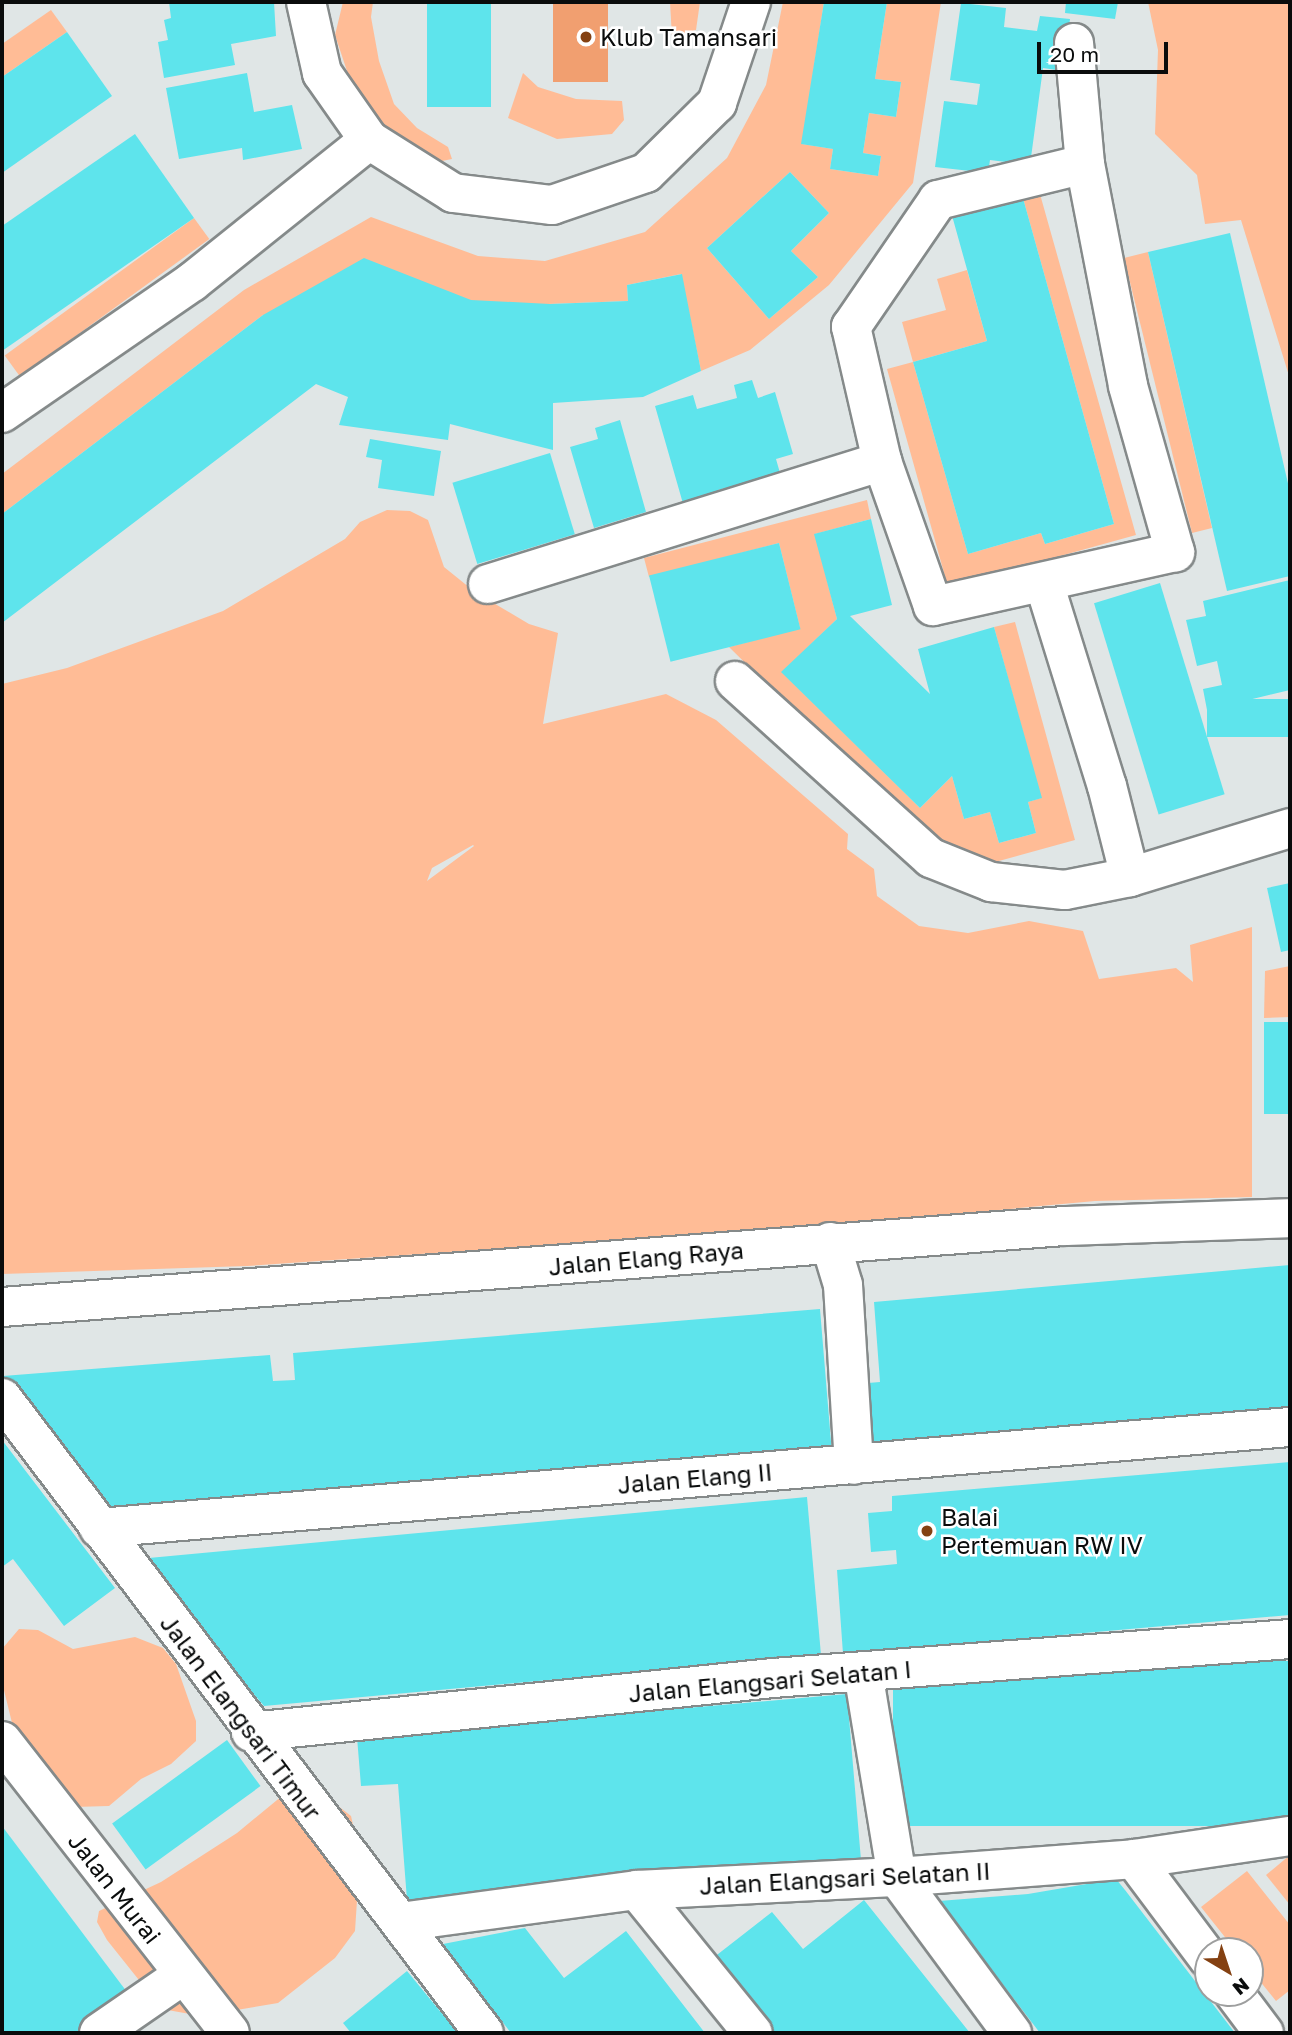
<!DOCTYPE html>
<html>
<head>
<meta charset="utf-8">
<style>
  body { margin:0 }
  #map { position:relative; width:1292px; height:2035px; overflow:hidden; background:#e0e6e6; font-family:"Golos Text",sans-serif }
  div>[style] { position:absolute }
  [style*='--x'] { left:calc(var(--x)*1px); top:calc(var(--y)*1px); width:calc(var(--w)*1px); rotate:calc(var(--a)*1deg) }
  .green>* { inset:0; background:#ffbc96; transform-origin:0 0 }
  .water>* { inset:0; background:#f19f70; transform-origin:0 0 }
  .building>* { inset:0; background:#5ee4ec; transform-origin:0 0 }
  .roads { filter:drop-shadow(2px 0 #858a8a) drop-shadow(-2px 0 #858a8a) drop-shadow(0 2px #858a8a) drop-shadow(0 -2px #858a8a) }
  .minor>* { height:38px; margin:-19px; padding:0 19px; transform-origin:19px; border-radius:19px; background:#fff }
  .major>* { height:38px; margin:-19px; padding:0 19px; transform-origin:19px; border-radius:19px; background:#fff }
  .dots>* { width:19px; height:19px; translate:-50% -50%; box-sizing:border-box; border:4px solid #fff; border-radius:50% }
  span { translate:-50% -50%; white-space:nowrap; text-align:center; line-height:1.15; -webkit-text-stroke:5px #fff; paint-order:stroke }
  .poi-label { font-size:24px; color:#0a0c0c }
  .left { translate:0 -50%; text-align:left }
  .street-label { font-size:24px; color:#0a0c0c }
  .frame { position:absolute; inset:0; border:4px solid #0a0c0c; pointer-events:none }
  .north { position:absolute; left:1194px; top:1937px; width:70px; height:70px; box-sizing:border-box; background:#fff; border:2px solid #9d9e9e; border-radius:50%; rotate:141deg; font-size:19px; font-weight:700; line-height:28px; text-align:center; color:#0a0c0c }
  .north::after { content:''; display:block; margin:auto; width:24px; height:32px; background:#844112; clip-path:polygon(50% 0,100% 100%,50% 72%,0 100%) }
  .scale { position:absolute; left:1037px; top:42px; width:131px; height:32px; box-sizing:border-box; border:4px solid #0a0c0c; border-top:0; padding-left:9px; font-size:21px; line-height:24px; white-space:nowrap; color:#0a0c0c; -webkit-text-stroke:5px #fff; paint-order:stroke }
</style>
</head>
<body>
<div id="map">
  <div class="green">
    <div style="clip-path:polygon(343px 2px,373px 2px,371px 17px,379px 61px,394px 104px,417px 128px,448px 147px,452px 159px,427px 164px,360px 110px,335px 35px)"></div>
    <div style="clip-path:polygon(670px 2px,700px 2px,696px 30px,672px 37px)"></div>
    <div style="clip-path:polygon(evenodd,783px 2px,824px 2px,802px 144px,833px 149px,830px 169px,878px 176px,881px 156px,863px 153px,869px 113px,896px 117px,901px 82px,875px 79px,887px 2px,941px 2px,913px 183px,829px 285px,750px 350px,701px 371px,681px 274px,627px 285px,628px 301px,263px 315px,2px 514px,2px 474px,244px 290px,371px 217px,478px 256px,545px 261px,645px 232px,727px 158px,766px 85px,783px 2px,790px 172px,829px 213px,791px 251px,818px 277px,769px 319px,707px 248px,790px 172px)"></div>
    <div style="clip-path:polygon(1148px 2px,1290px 2px,1290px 379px,1241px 220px,1205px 224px,1197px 175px,1155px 134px,1158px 50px)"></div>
    <div style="clip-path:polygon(51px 10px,67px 32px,2px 77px,2px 44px)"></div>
    <div style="clip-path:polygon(523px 73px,538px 87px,576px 99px,622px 101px,624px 120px,612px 134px,557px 139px,508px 118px)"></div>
    <div style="clip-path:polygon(1038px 187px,1136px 535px,948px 587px,887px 369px,913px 362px,902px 322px,946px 310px,937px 279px,967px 270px,987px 341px,913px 362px,968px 554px,1041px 533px,1045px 544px,1114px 524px,1021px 191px)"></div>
    <div style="left:194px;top:218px;width:26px;height:234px;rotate:54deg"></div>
    <div style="clip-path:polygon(1148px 252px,1212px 528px,1192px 533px,1124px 258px)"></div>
    <div style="clip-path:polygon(867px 500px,871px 519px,815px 534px,837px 619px,782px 672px,920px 808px,952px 776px,964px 819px,990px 812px,999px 843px,1036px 833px,1028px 802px,1041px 798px,994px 627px,1015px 622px,1075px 840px,977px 867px,907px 823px,729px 647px,800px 628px,779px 543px,649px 577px,644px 558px)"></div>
    <div style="clip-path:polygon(evenodd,387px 510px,410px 511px,428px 520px,444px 567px,475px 592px,529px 624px,558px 633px,543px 724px,666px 694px,716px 720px,848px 834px,847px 849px,874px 869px,877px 896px,919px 926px,968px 933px,1029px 921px,1083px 931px,1099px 979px,1176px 968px,1193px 982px,1190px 945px,1252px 927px,1252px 1197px,1095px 1201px,825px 1226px,247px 1266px,2px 1274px,2px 684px,67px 668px,223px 611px,345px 539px,360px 522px,387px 510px,473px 845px,474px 846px,427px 881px,432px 868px,473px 845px)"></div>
    <div style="clip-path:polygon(1290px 966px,1290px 1017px,1264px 1018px,1265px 971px)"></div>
    <div style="clip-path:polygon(19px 1629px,38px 1630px,73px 1649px,135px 1637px,163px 1648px,176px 1664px,196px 1721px,196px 1741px,171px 1764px,141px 1779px,109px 1806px,74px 1807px,19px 1743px,12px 1723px,2px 1682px,2px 1649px)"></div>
    <div style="clip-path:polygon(288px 1791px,319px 1791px,351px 1816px,360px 1855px,355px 1931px,335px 1958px,278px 2003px,201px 2016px,162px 2009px,107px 1940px,97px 1922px,99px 1911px,161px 1882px,237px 1833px)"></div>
    <div style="clip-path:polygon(1290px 1855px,1290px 1905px,1266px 1875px)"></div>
    <div style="clip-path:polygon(1247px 1871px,1290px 1925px,1290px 1990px,1276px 2001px,1250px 1969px,1250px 1951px,1236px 1951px,1201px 1907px)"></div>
  </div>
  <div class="water">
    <div style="left:553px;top:2px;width:55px;height:80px"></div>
  </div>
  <div class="building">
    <div style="clip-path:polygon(169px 2px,274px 2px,276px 36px,231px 44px,235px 65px,164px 78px,158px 42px,168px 40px,164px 20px,171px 18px)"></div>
    <div style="left:427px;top:2px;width:64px;height:105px"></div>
    <div style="clip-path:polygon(824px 2px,887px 2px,875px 79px,901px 82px,896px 117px,869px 113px,863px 153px,881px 156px,878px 176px,830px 169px,833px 149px,801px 144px)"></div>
    <div style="clip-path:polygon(1066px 2px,1118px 2px,1115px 19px,1065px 13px)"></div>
    <div style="clip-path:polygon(961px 3px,1006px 8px,1004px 27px,1037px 31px,1040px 16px,1070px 19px,1063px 71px,1043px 68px,1030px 165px,990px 160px,988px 173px,935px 167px,944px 101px,977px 105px,980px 84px,950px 80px)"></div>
    <div style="clip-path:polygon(67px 32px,112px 96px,2px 173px,2px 77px)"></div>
    <div style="clip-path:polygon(247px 73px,254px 112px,292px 105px,302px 149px,243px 160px,242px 148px,179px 159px,166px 88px)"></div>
    <div style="clip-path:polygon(135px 134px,194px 218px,2px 351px,2px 226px)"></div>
    <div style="clip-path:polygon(790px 172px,829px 213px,791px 251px,818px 277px,769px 319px,707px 248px)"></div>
    <div style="clip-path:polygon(1021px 191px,1114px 524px,1045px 544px,1041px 533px,968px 554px,913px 362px,987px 341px,951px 212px)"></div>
    <div style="clip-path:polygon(1230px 233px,1290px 492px,1290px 576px,1227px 591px,1148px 252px)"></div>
    <div style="clip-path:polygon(364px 258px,471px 300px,550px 304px,628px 301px,627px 285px,682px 274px,701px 371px,643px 397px,553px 403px,553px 450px,450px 424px,448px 440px,339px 425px,348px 397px,316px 384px,2px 623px,2px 514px,263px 315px)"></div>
    <div style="clip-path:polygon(752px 380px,758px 398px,775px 392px,793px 454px,776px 459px,780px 473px,718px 490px,722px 503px,686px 514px,655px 406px,693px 395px,697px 409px,737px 398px,734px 385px)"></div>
    <div style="clip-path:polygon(620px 420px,646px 512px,594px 528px,570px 447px,598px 439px,595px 428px)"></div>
    <div style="clip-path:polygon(370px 439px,441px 451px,434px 496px,378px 488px,382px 460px,366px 457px)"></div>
    <div style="left:550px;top:453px;width:85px;height:102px;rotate:73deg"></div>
    <div style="clip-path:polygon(871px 519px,892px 605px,850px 616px,930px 694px,918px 649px,994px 627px,1042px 798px,1028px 802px,1036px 833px,999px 843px,990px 812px,964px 819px,952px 776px,920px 808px,781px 672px,837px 619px,814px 534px)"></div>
    <div style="left:779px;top:543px;width:89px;height:134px;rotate:76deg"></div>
    <div style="clip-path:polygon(1290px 580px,1290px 690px,1207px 710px,1203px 689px,1222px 685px,1217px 661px,1197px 666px,1186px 620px,1206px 616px,1203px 601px)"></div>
    <div style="left:1160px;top:583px;width:221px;height:69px;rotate:73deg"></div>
    <div style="left:1290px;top:699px;width:38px;height:83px;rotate:90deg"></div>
    <div style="clip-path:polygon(1290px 883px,1290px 950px,1281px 952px,1267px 888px)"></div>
    <div style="left:1264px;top:1022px;width:26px;height:92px"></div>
    <div style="clip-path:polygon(1290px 1265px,1290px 1412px,874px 1449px,868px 1383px,880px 1382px,874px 1302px)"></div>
    <div style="clip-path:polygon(820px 1309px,832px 1454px,106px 1515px,3px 1376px,270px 1355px,273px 1381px,295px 1380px,293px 1353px)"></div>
    <div style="clip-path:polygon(2px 1440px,115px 1588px,64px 1626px,13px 1559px,2px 1567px)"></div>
    <div style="clip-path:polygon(1290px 1462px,1290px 1615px,843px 1654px,837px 1570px,897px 1564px,896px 1550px,871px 1552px,868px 1513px,892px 1511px,892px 1496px)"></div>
    <div style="clip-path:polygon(807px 1497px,821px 1655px,264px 1706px,138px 1559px)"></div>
    <div style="left:1290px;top:1661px;width:165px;height:397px;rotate:90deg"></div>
    <div style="clip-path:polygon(847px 1694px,861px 1860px,407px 1900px,398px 1784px,361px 1786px,357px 1737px)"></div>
    <div style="left:227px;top:1740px;width:57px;height:142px;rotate:54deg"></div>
    <div style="clip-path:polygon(2px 1826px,130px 1996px,80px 2033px,2px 2033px)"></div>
    <div style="clip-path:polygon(1116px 1879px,1125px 1890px,1235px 2033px,1040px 2033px,939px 1901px,1028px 1894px)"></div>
    <div style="clip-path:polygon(864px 1900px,970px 2033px,772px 2033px,713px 1958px,772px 1912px,803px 1949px)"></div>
    <div style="clip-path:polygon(525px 1928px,564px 1978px,626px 1931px,705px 2033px,511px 2033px,443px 1944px)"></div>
    <div style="clip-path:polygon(407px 1971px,458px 2033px,351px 2033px,343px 2023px)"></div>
  </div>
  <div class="roads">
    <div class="minor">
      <div style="--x:306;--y:2;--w:73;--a:77.3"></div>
      <div style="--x:322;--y:73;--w:82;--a:55"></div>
      <div style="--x:369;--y:140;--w:99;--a:32.2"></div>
      <div style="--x:453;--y:193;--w:100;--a:6.9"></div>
      <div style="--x:552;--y:205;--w:99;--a:-18.8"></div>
      <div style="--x:646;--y:173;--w:100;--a:-44.6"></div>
      <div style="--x:717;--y:103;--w:107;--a:-71.4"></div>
      <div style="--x:1074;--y:43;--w:121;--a:84.8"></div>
      <div style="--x:1085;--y:164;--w:226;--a:79"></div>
      <div style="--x:1128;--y:386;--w:173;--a:74.2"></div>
      <div style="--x:1175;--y:552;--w:248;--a:167.4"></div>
      <div style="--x:933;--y:606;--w:154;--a:-109.4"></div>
      <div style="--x:882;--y:461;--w:138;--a:-103"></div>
      <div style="--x:851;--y:327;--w:154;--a:-55.6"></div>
      <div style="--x:938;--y:200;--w:151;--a:-13.8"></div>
      <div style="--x:2;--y:413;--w:231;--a:-34.6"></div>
      <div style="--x:192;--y:282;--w:227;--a:-38.7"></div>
      <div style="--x:1044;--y:583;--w:213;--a:72.8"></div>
      <div style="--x:1107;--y:786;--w:94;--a:75.8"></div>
      <div style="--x:1130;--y:877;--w:167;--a:-17"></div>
      <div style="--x:488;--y:584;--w:413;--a:-17.3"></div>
      <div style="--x:735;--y:681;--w:264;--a:42.1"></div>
      <div style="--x:931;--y:858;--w:65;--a:21.8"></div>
      <div style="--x:991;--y:882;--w:74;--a:6.2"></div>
      <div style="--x:1065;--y:890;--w:66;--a:-11.3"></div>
      <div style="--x:830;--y:1242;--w:45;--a:73.2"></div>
      <div style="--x:843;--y:1285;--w:180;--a:86.5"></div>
      <div style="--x:2;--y:1398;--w:797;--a:52.8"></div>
      <div style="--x:99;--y:1528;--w:1195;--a:-4.85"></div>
      <div style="--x:863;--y:1672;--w:208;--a:80.6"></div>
      <div style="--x:897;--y:1877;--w:194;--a:53.6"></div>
      <div style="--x:251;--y:1732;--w:525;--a:-5.91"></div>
      <div style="--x:773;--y:1678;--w:518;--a:-4.31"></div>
      <div style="--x:2;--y:1741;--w:370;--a:52"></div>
      <div style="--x:1134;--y:1859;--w:124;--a:53.2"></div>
      <div style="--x:637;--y:1890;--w:184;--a:51"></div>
      <div style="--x:400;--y:1922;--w:239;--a:-7.7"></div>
      <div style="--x:637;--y:1890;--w:260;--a:-2.9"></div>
      <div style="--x:897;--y:1877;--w:238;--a:-4.3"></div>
      <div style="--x:1134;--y:1859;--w:158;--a:-8.4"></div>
      <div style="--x:1234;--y:1993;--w:50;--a:53.1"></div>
      <div style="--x:99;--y:2033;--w:102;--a:-34.6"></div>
    </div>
    <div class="major">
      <div style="--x:2;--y:1307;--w:1065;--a:-4.36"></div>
      <div style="--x:1064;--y:1226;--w:226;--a:-2"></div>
    </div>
  </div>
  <div class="dots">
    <div style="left:586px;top:37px;background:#844112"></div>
    <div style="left:927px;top:1531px;background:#844112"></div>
  </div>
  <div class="poi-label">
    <span class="left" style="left:600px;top:37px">Klub Tamansari</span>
    <span class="left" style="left:941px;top:1531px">Balai<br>Pertemuan RW IV</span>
  </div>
  <div class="street-label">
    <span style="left:646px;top:1258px;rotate:-5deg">Jalan Elang Raya</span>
    <span style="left:695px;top:1478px;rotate:-5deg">Jalan Elang II</span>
    <span style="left:770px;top:1681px;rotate:-5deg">Jalan Elangsari Selatan I</span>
    <span style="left:241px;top:1717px;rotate:53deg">Jalan Elangsari Timur</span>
    <span style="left:845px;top:1878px;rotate:-3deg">Jalan Elangsari Selatan II</span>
    <span style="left:115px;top:1888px;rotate:52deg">Jalan Murai</span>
  </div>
  <div class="frame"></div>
  <div class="north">N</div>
  <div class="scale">20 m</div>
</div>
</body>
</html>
